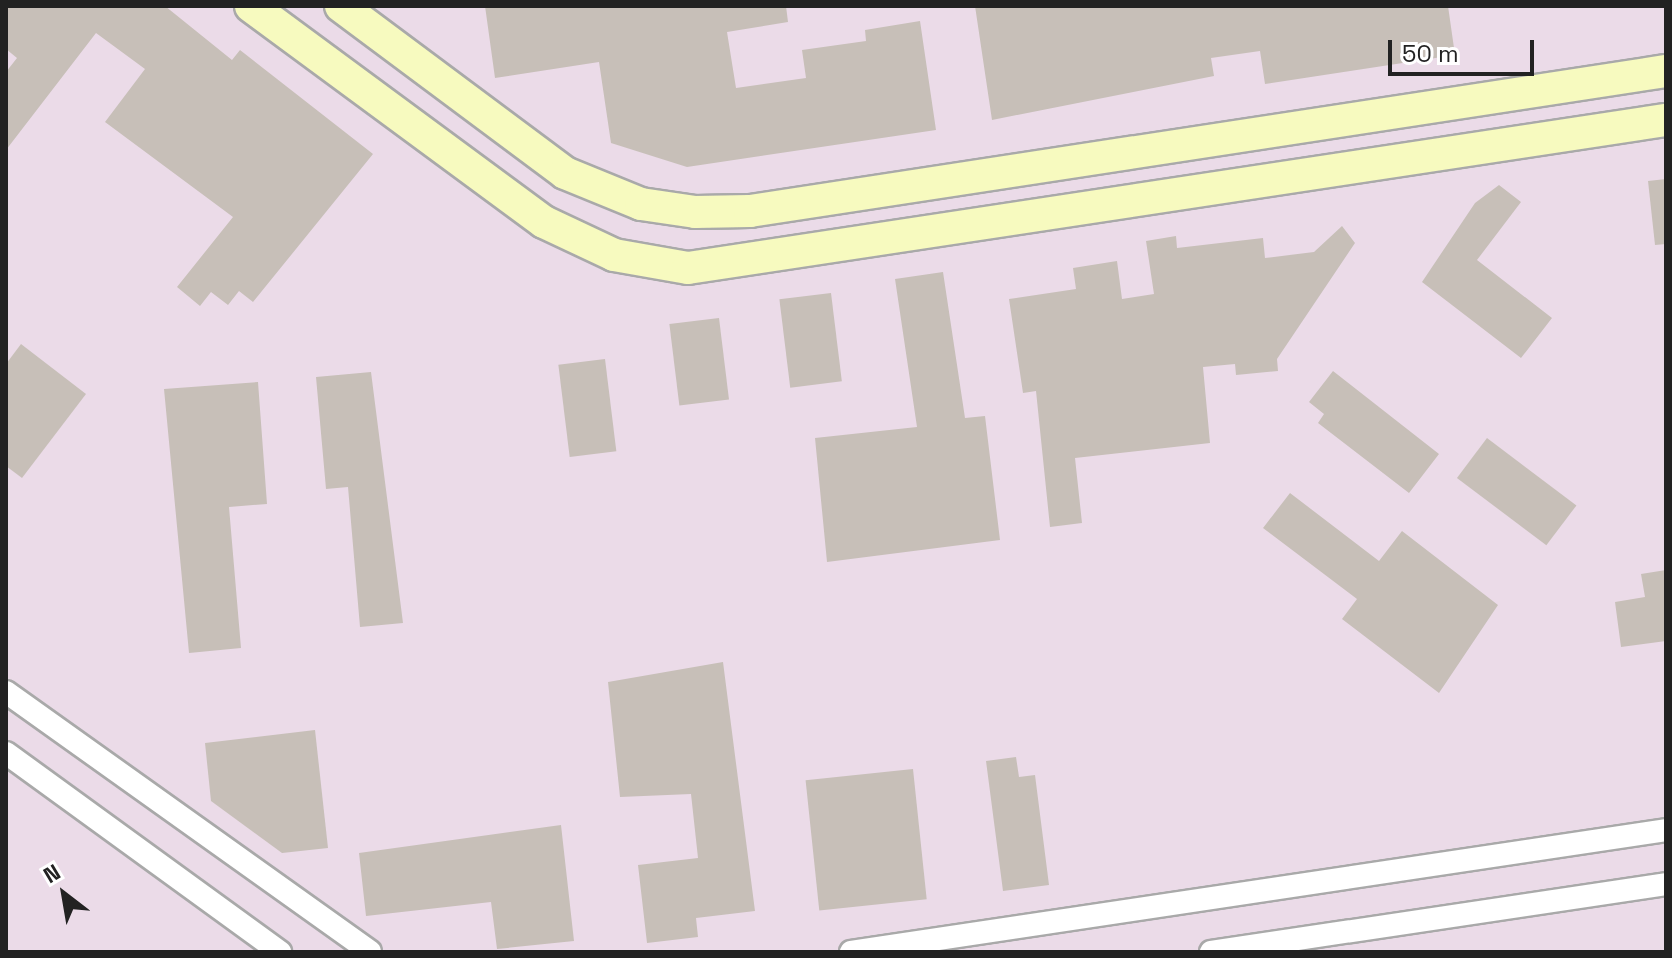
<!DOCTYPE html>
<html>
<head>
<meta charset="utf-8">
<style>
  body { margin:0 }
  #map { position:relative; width:1672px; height:958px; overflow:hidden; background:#f2efe9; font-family:"Space Grotesk",sans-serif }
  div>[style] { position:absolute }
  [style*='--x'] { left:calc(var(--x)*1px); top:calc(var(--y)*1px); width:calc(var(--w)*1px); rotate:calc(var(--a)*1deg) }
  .industrial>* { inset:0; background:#ebdbe8; transform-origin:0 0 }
  .building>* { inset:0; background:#c7bfb8; transform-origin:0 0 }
  .roads { filter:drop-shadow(2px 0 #a9a9a9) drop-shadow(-2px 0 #a9a9a9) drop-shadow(0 2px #a9a9a9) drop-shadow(0 -2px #a9a9a9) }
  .street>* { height:22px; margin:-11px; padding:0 11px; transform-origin:11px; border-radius:11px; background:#fff }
  .secondary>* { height:32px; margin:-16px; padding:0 16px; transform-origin:16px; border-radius:16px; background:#f7fabf }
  span { translate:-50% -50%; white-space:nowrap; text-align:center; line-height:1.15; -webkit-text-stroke:6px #fff; paint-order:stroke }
  .frame { position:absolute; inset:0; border:8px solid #222; pointer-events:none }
  .north { position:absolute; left:24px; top:854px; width:80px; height:80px; -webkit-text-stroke:6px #fff; paint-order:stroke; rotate:329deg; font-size:22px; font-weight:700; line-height:32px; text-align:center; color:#222 }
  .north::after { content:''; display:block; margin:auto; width:28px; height:36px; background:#222; clip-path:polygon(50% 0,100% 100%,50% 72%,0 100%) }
  .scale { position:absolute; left:1388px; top:40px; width:146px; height:36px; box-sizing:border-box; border:4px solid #222; border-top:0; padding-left:10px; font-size:24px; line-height:28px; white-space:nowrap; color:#222; -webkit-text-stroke:6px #fff; paint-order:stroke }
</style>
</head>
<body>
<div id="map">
  <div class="industrial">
    <div style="left:6px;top:6px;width:1660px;height:946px"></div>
  </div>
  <div class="building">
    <div style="clip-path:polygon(6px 6px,165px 6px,232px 60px,240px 50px,373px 154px,253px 302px,239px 291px,228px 305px,211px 292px,200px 306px,177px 287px,233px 217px,105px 122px,145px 69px,96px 33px,6px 150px,6px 72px,17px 58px,6px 49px)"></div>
    <div style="clip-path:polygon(485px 6px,786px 6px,788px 22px,727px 32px,736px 88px,806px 78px,802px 50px,866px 41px,865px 30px,920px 21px,936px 130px,687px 167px,611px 143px,599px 62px,495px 78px)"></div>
    <div style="clip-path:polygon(975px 6px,1448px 6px,1455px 55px,1265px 84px,1260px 51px,1211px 58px,1214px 76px,992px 120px)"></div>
    <div style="clip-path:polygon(1666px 179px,1666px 244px,1655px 245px,1648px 181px)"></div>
    <div style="clip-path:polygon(1499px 185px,1521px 202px,1477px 260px,1552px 318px,1521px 358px,1422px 282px,1475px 203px)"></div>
    <div style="clip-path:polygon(1342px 226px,1355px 243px,1277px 359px,1278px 371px,1236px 375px,1235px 364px,1203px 367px,1210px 443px,1075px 458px,1082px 523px,1050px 527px,1036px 391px,1023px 393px,1009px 299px,1076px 289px,1073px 268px,1117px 261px,1122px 299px,1154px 294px,1146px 241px,1176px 236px,1177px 248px,1263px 238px,1265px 258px,1314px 252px)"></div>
    <div style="clip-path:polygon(943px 272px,965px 418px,985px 416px,1000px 540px,827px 562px,815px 438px,917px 427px,895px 279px)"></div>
    <div style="left:831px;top:293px;width:89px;height:52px;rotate:83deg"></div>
    <div style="left:719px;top:318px;width:82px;height:50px;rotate:83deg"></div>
    <div style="clip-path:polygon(21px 344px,86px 394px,22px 478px,6px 466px,6px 364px)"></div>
    <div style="left:605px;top:359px;width:93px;height:47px;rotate:83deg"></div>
    <div style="clip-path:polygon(1333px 371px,1439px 454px,1409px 493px,1318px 423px,1324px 414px,1309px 402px)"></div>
    <div style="clip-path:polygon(371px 372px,403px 623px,360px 627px,348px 487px,326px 489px,316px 377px)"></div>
    <div style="clip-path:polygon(258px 382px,267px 504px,229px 507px,241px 648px,189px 653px,164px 389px)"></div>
    <div style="left:1487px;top:438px;width:112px;height:50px;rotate:37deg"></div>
    <div style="clip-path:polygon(1290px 493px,1379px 561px,1402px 531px,1498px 605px,1439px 693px,1342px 619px,1357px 599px,1263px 528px)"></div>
    <div style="clip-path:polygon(1666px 570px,1666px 641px,1621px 647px,1615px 602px,1645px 597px,1641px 574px)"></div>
    <div style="clip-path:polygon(723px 662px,755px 911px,696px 918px,698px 937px,647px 943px,638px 865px,698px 858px,691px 794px,620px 797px,608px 682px)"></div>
    <div style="clip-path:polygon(315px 730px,328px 848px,282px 853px,211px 801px,205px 743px)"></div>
    <div style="clip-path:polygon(1016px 757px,1019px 777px,1035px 775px,1049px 885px,1003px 891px,986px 761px)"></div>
    <div style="left:913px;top:769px;width:131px;height:108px;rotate:84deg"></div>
    <div style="clip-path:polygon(561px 825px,574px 941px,497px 949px,491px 902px,366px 916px,359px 853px)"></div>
  </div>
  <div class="roads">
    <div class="street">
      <div style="--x:6;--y:692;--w:447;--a:35.5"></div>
      <div style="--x:6;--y:753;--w:339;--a:36"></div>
      <div style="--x:851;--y:952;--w:824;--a:-8.51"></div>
      <div style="--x:1211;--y:952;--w:460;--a:-8.5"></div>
    </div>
    <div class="secondary">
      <div style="--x:251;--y:6;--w:364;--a:36.4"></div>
      <div style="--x:544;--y:222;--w:77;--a:25.2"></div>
      <div style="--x:614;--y:255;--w:75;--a:10"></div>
      <div style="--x:688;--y:268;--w:989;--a:-8.61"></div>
      <div style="--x:341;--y:6;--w:279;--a:36.7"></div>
      <div style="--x:565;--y:173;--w:82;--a:22.2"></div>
      <div style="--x:641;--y:204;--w:55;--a:8.4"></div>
      <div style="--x:695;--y:212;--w:55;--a:-1"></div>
      <div style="--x:750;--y:211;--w:927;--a:-8.69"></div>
    </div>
  </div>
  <div class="frame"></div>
  <div class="north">N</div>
  <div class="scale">50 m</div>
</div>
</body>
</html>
